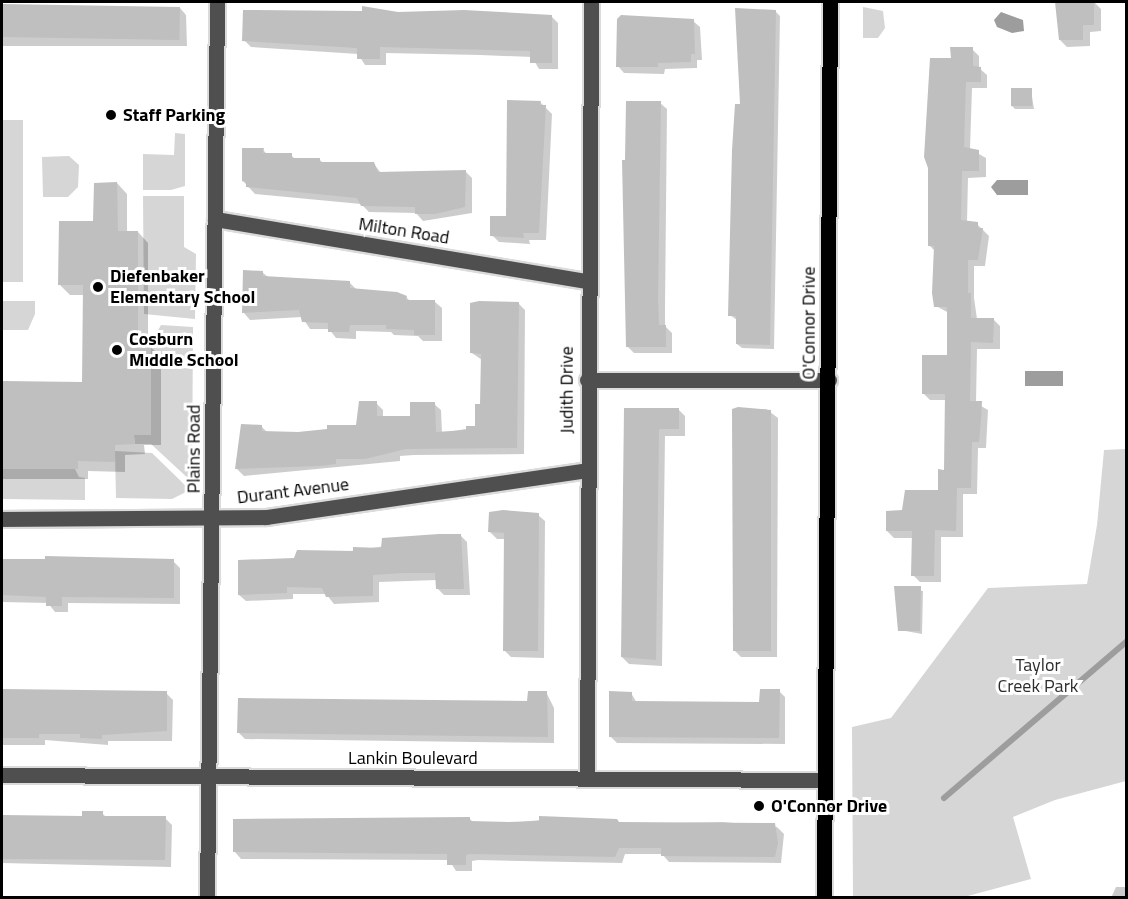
<!DOCTYPE html>
<html>
<head>
<meta charset="utf-8">
<style>
  body { margin:0 }
  #map { position:relative; width:1128px; height:899px; overflow:hidden; background:#fff; font-family:"Titillium Web",sans-serif }
  div>[style] { position:absolute }
  [style*='--x'] { left:calc(var(--x)*1px); top:calc(var(--y)*1px); width:calc(var(--w)*1px); rotate:calc(var(--a)*1deg) }
  .green>* { inset:0; background:#d6d6d6; transform-origin:0 0 }
  .water>* { inset:0; background:#9d9d9d; transform-origin:0 0 }
  .shadow>* { inset:0; background:#0003 }
  .stream>* { height:6px; margin:-3px; padding:0 3px; transform-origin:3px; border-radius:3px; background:#9d9d9d }
  .building>* { inset:0; background:#bfbfbf; transform-origin:0 0 }
  .roads { filter:drop-shadow(2px 0 #dbdbdb) drop-shadow(-2px 0 #dbdbdb) drop-shadow(0 2px #dbdbdb) drop-shadow(0 -2px #dbdbdb) }
  .minor>* { height:15px; margin:-7.5px; padding:0 7.5px; transform-origin:7.5px; border-radius:7.5px; background:#4f4f4f }
  .major>* { height:15px; margin:-7.5px; padding:0 7.5px; transform-origin:7.5px; border-radius:7.5px; background:#000 }
  .dots>* { width:16px; height:16px; translate:-50% -50%; box-sizing:border-box; border:3px solid #fff; border-radius:50% }
  span { translate:-50% -50%; white-space:nowrap; text-align:center; line-height:1.15; -webkit-text-stroke:6px #fff; paint-order:stroke }
  .poi-label { font-size:18px; color:#000; font-weight:700 }
  .left { translate:0 -50%; text-align:left }
  .street-label { font-size:18px; color:#000 }
  .park-label { font-size:18px; color:#2d2d2d }
  .frame { position:absolute; inset:0; border:3px solid #000; pointer-events:none }
</style>
</head>
<body>
<div id="map">
  <div class="green">
    <div style="clip-path:polygon(863px 7px,883px 11px,885px 28px,878px 38px,863px 38px)"></div>
    <div style="left:2px;top:120px;width:21px;height:162px"></div>
    <div style="clip-path:polygon(175px 133px,185px 134px,185px 186px,171px 190px,143px 190px,143px 154px,174px 155px)"></div>
    <div style="clip-path:polygon(69px 156px,79px 165px,78px 187px,68px 197px,43px 197px,42px 157px)"></div>
    <div style="clip-path:polygon(143px 196px,184px 196px,184px 247px,196px 254px,195px 319px,144px 314px)"></div>
    <div style="clip-path:polygon(2px 301px,35px 301px,35px 314px,28px 330px,2px 330px)"></div>
    <div style="clip-path:polygon(161px 325px,193px 327px,192px 482px,151px 444px,135px 444px,134px 435px,151px 434px,151px 344px)"></div>
    <div style="clip-path:polygon(1126px 449px,1126px 781px,1055px 800px,1013px 817px,1031px 879px,964px 897px,853px 897px,852px 727px,891px 718px,988px 588px,1087px 584px,1097px 525px,1104px 450px)"></div>
    <div style="clip-path:polygon(115px 451px,152px 453px,190px 490px,172px 499px,116px 498px)"></div>
    <div style="clip-path:polygon(2px 469px,75px 469px,79px 477px,85px 478px,85px 500px,2px 499px)"></div>
  </div>
  <div class="water">
    <div style="clip-path:polygon(1001px 12px,1023px 20px,1024px 31px,1012px 33px,997px 27px,994px 20px)"></div>
    <div style="clip-path:polygon(997px 180px,1028px 180px,1028px 195px,997px 195px,991px 187px)"></div>
    <div style="left:1025px;top:371px;width:38px;height:15px"></div>
  </div>
  <div class="shadow">
    <div style="clip-path:polygon(1094px 2px,1101px 9px,1101px 31px,1090px 32px,1090px 46px,1067px 47px,1060px 40px)"></div>
    <div style="clip-path:polygon(2px 5px,180px 8px,186px 15px,187px 46px,2px 46px)"></div>
    <div style="clip-path:polygon(363px 8px,397px 13px,551px 16px,558px 23px,558px 69px,539px 69px,532px 57px,480px 55px,386px 53px,386px 65px,365px 65px,358px 54px,251px 47px,244px 40px,363px 13px)"></div>
    <div style="clip-path:polygon(775px 11px,780px 16px,774px 349px,742px 348px,737px 344px,737px 320px,730px 315px,741px 106px)"></div>
    <div style="clip-path:polygon(621px 17px,693px 21px,700px 27px,702px 60px,697px 60px,697px 68px,665px 69px,664px 74px,624px 73px,618px 66px)"></div>
    <div style="clip-path:polygon(972px 49px,979px 56px,979px 68px,987px 75px,987px 88px,972px 88px,970px 149px,986px 158px,986px 177px,968px 178px,967px 222px,977px 224px,989px 236px,985px 266px,974px 266px,974px 298px,977px 319px,993px 319px,1000px 326px,1000px 349px,977px 349px,976px 403px,988px 410px,986px 448px,978px 448px,977px 494px,963px 494px,963px 537px,941px 537px,941px 582px,920px 582px,913px 575px,913px 538px,894px 538px,887px 531px,904px 512px,940px 491px,945px 471px,946px 400px,930px 400px,923px 393px,948px 357px,949px 313px,936px 306px,936px 252px,929px 245px,952px 60px)"></div>
    <div style="clip-path:polygon(1031px 90px,1034px 109px,1015px 109px,1012px 106px)"></div>
    <div style="clip-path:polygon(540px 102px,552px 114px,546px 240px,529px 240px,530px 244px,499px 242px,492px 235px,507px 218px)"></div>
    <div style="clip-path:polygon(660px 103px,667px 109px,665px 308px,665px 326px,672px 333px,672px 353px,634px 353px,627px 346px,627px 162px)"></div>
    <div style="clip-path:polygon(263px 150px,268px 155px,291px 155px,296px 160px,320px 160px,323px 163px,373px 163px,381px 173px,466px 172px,472px 178px,472px 213px,423px 221px,416px 213px,369px 212px,361px 204px,255px 194px,243px 181px)"></div>
    <div style="clip-path:polygon(117px 183px,127px 194px,127px 232px,138px 232px,148px 243px,148px 345px,161px 356px,161px 445px,144px 445px,145px 454px,125px 455px,125px 472px,88px 471px,88px 479px,2px 479px,2px 383px,83px 384px,84px 295px,70px 295px,60px 285px)"></div>
    <div style="clip-path:polygon(262px 272px,268px 277px,349px 282px,356px 289px,406px 297px,410px 301px,435px 302px,442px 308px,442px 341px,423px 341px,418px 336px,394px 335px,391px 332px,356px 331px,356px 339px,336px 338px,329px 329px,310px 329px,302px 317px,250px 320px,244px 313px)"></div>
    <div style="clip-path:polygon(518px 303px,525px 310px,524px 454px,414px 455px,400px 456px,400px 461px,244px 476px,237px 469px,261px 426px,268px 433px,298px 433px,357px 427px,376px 403px,383px 410px,383px 418px,411px 417px,434px 404px,441px 410px,442px 433px,477px 427px,482px 406px,482px 360px,472px 353px)"></div>
    <div style="clip-path:polygon(625px 409px,678px 409px,685px 416px,685px 436px,665px 436px,662px 666px,629px 664px,622px 657px)"></div>
    <div style="clip-path:polygon(766px 409px,778px 418px,777px 657px,741px 657px,734px 650px,734px 411px)"></div>
    <div style="clip-path:polygon(538px 515px,545px 521px,544px 658px,511px 657px,504px 650px,505px 539px,497px 539px,490px 532px)"></div>
    <div style="clip-path:polygon(460px 535px,467px 542px,470px 595px,444px 595px,437px 588px,437px 580px,379px 582px,379px 602px,334px 604px,326px 594px,293px 594px,293px 599px,246px 601px,239px 595px,296px 559px)"></div>
    <div style="clip-path:polygon(2px 560px,173px 561px,180px 568px,180px 604px,68px 603px,68px 612px,55px 612px,48px 603px,2px 602px)"></div>
    <div style="clip-path:polygon(896px 587px,923px 591px,922px 634px,900px 630px)"></div>
    <div style="clip-path:polygon(779px 691px,785px 697px,785px 744px,617px 743px,611px 737px,631px 693px,637px 703px,761px 704px)"></div>
    <div style="clip-path:polygon(2px 692px,166px 693px,173px 700px,172px 741px,108px 741px,108px 745px,45px 740px,45px 745px,2px 745px)"></div>
    <div style="clip-path:polygon(546px 692px,554px 708px,554px 743px,245px 739px,238px 732px,529px 702px)"></div>
    <div style="clip-path:polygon(102px 813px,107px 818px,165px 818px,172px 825px,171px 867px,2px 863px,2px 817px,83px 818px)"></div>
    <div style="clip-path:polygon(562px 818px,619px 824px,723px 822px,777px 827px,784px 834px,781px 863px,669px 862px,662px 854px,625px 854px,622px 863px,478px 860px,472px 861px,472px 871px,456px 871px,449px 860px,241px 859px,235px 852px,470px 819px,473px 822px,509px 823px)"></div>
    <div style="clip-path:polygon(1116px 887px,1126px 887px,1126px 898px,1111px 898px)"></div>
  </div>
  <div class="stream">
    <div style="--x:944;--y:798;--w:240;--a:-40.6"></div>
  </div>
  <div class="building">
    <div style="clip-path:polygon(1055px 2px,1094px 2px,1094px 25px,1083px 25px,1083px 40px,1059px 40px)"></div>
    <div style="left:2px;top:4px;width:178px;height:33px;rotate:1deg"></div>
    <div style="clip-path:polygon(362px 6px,398px 12px,464px 10px,552px 15px,552px 63px,530px 63px,530px 51px,380px 47px,380px 59px,357px 59px,357px 48px,242px 41px,243px 10px,362px 11px)"></div>
    <div style="clip-path:polygon(735px 8px,776px 10px,770px 345px,736px 344px,736px 316px,728px 316px,732px 150px,735px 104px,740px 104px)"></div>
    <div style="clip-path:polygon(621px 15px,694px 19px,695px 54px,691px 54px,691px 62px,658px 63px,658px 67px,616px 67px,617px 19px)"></div>
    <div style="clip-path:polygon(950px 47px,973px 47px,973px 66px,981px 67px,981px 82px,966px 82px,964px 147px,979px 150px,979px 171px,962px 171px,961px 220px,978px 222px,978px 228px,983px 228px,978px 260px,968px 260px,968px 293px,971px 293px,971px 318px,994px 318px,993px 343px,971px 342px,970px 401px,982px 401px,981px 420px,979px 442px,972px 442px,971px 488px,957px 488px,956px 531px,935px 530px,934px 576px,911px 576px,912px 531px,886px 531px,886px 511px,902px 510px,905px 490px,938px 490px,938px 469px,944px 470px,945px 394px,922px 394px,922px 355px,947px 355px,947px 307px,934px 307px,932px 293px,934px 246px,928px 246px,928px 168px,924px 157px,930px 58px,951px 58px)"></div>
    <div style="left:1011px;top:88px;width:21px;height:18px"></div>
    <div style="clip-path:polygon(507px 100px,541px 101px,540px 105px,546px 105px,539px 233px,523px 233px,524px 238px,490px 236px,490px 216px,506px 216px)"></div>
    <div style="clip-path:polygon(626px 101px,661px 101px,658px 300px,659px 325px,666px 325px,666px 347px,626px 347px,622px 160px,625px 160px)"></div>
    <div style="clip-path:polygon(242px 148px,264px 148px,263px 153px,292px 153px,292px 158px,320px 158px,320px 162px,374px 162px,378px 172px,466px 170px,465px 207px,435px 214px,415px 214px,415px 207px,361px 206px,357px 198px,246px 187px,246px 182px,242px 181px)"></div>
    <div style="clip-path:polygon(117px 182px,118px 231px,138px 231px,138px 343px,151px 344px,151px 435px,134px 435px,135px 444px,115px 445px,115px 462px,78px 461px,78px 469px,2px 469px,2px 381px,82px 382px,83px 285px,58px 285px,59px 221px,93px 221px,94px 183px)"></div>
    <div style="clip-path:polygon(243px 270px,263px 271px,263px 276px,350px 281px,350px 288px,397px 292px,407px 296px,406px 300px,435px 300px,435px 335px,414px 335px,414px 330px,386px 329px,386px 325px,350px 325px,349px 332px,328px 332px,328px 323px,302px 322px,299px 310px,242px 313px)"></div>
    <div style="clip-path:polygon(479px 301px,519px 302px,517px 448px,406px 449px,365px 459px,336px 459px,336px 464px,320px 466px,235px 469px,241px 424px,262px 425px,262px 431px,298px 432px,327px 429px,327px 425px,356px 425px,359px 401px,377px 401px,377px 416px,410px 416px,410px 402px,435px 402px,436px 432px,466px 430px,466px 426px,475px 426px,475px 404px,480px 404px,481px 354px,470px 353px,470px 303px)"></div>
    <div style="clip-path:polygon(738px 407px,771px 410px,771px 651px,733px 651px,732px 409px)"></div>
    <div style="clip-path:polygon(624px 408px,679px 408px,679px 429px,659px 429px,656px 660px,621px 657px)"></div>
    <div style="clip-path:polygon(503px 510px,539px 513px,538px 651px,503px 651px,504px 533px,488px 532px,489px 512px)"></div>
    <div style="clip-path:polygon(439px 534px,461px 534px,464px 589px,436px 589px,435px 573px,402px 573px,373px 575px,373px 596px,326px 597px,322px 588px,287px 587px,287px 593px,238px 595px,238px 560px,294px 558px,297px 550px,353px 551px,353px 547px,381px 548px,382px 538px)"></div>
    <div style="clip-path:polygon(45px 556px,174px 559px,174px 598px,62px 597px,62px 606px,46px 606px,46px 597px,2px 595px,2px 559px,45px 559px)"></div>
    <div style="clip-path:polygon(894px 586px,921px 586px,920px 631px,898px 631px)"></div>
    <div style="clip-path:polygon(2px 689px,167px 691px,167px 731px,102px 735px,102px 739px,80px 738px,80px 734px,39px 734px,39px 738px,2px 738px)"></div>
    <div style="clip-path:polygon(760px 689px,780px 689px,779px 738px,609px 737px,609px 691px,632px 692px,632px 701px,759px 702px)"></div>
    <div style="clip-path:polygon(528px 691px,547px 691px,548px 737px,237px 733px,238px 698px,527px 701px)"></div>
    <div style="clip-path:polygon(82px 811px,103px 811px,103px 816px,166px 816px,165px 860px,2px 859px,2px 815px,82px 816px)"></div>
    <div style="clip-path:polygon(539px 816px,617px 819px,619px 822px,775px 823px,778px 843px,775px 857px,661px 856px,661px 848px,619px 848px,615px 857px,470px 854px,466px 855px,466px 865px,447px 865px,447px 854px,233px 852px,233px 819px,470px 817px,470px 821px,509px 822px,539px 821px)"></div>
  </div>
  <div class="roads">
    <div class="minor">
      <div style="--x:215;--y:219;--w:377;--a:9.5"></div>
      <div style="--x:587;--y:380;--w:242;--a:0"></div>
      <div style="--x:2;--y:519;--w:264;--a:-0.4"></div>
      <div style="--x:266;--y:517;--w:324;--a:-8.3"></div>
      <div style="--x:2;--y:775;--w:821;--a:0.35"></div>
      <div style="--x:587;--y:778;--w:776;--a:-89.7"></div>
      <div style="--x:207;--y:898;--w:896;--a:-89.36"></div>
    </div>
    <div class="major">
      <div style="--x:824;--y:898;--w:896;--a:-89.62"></div>
    </div>
  </div>
  <div class="dots">
    <div style="left:111px;top:115px;background:#000"></div>
    <div style="left:98px;top:287px;background:#000"></div>
    <div style="left:117px;top:350px;background:#000"></div>
    <div style="left:759px;top:806px;background:#000"></div>
  </div>
  <div class="poi-label">
    <span class="left" style="left:123px;top:115px">Staff Parking</span>
    <span class="left" style="left:110px;top:287px">Diefenbaker<br>Elementary School</span>
    <span class="left" style="left:129px;top:350px">Cosburn<br>Mıddle School</span>
    <span class="left" style="left:771px;top:806px">O'Connor Drive</span>
  </div>
  <div class="street-label">
    <span style="left:404px;top:231px;rotate:9deg">Milton Road</span>
    <span style="left:809px;top:323px;rotate:-90deg">O'Connor Drive</span>
    <span style="left:567px;top:390px;rotate:-90deg">Judith Drive</span>
    <span style="left:194px;top:449px;rotate:-90deg">Plains Road</span>
    <span style="left:293px;top:491px;rotate:-7deg">Durant Avenue</span>
    <span style="left:413px;top:758px">Lankin Boulevard</span>
  </div>
  <div class="park-label">
    <span style="left:1038px;top:676px">Taylor<br>Creek Park</span>
  </div>
  <div class="frame"></div>
</div>
</body>
</html>
